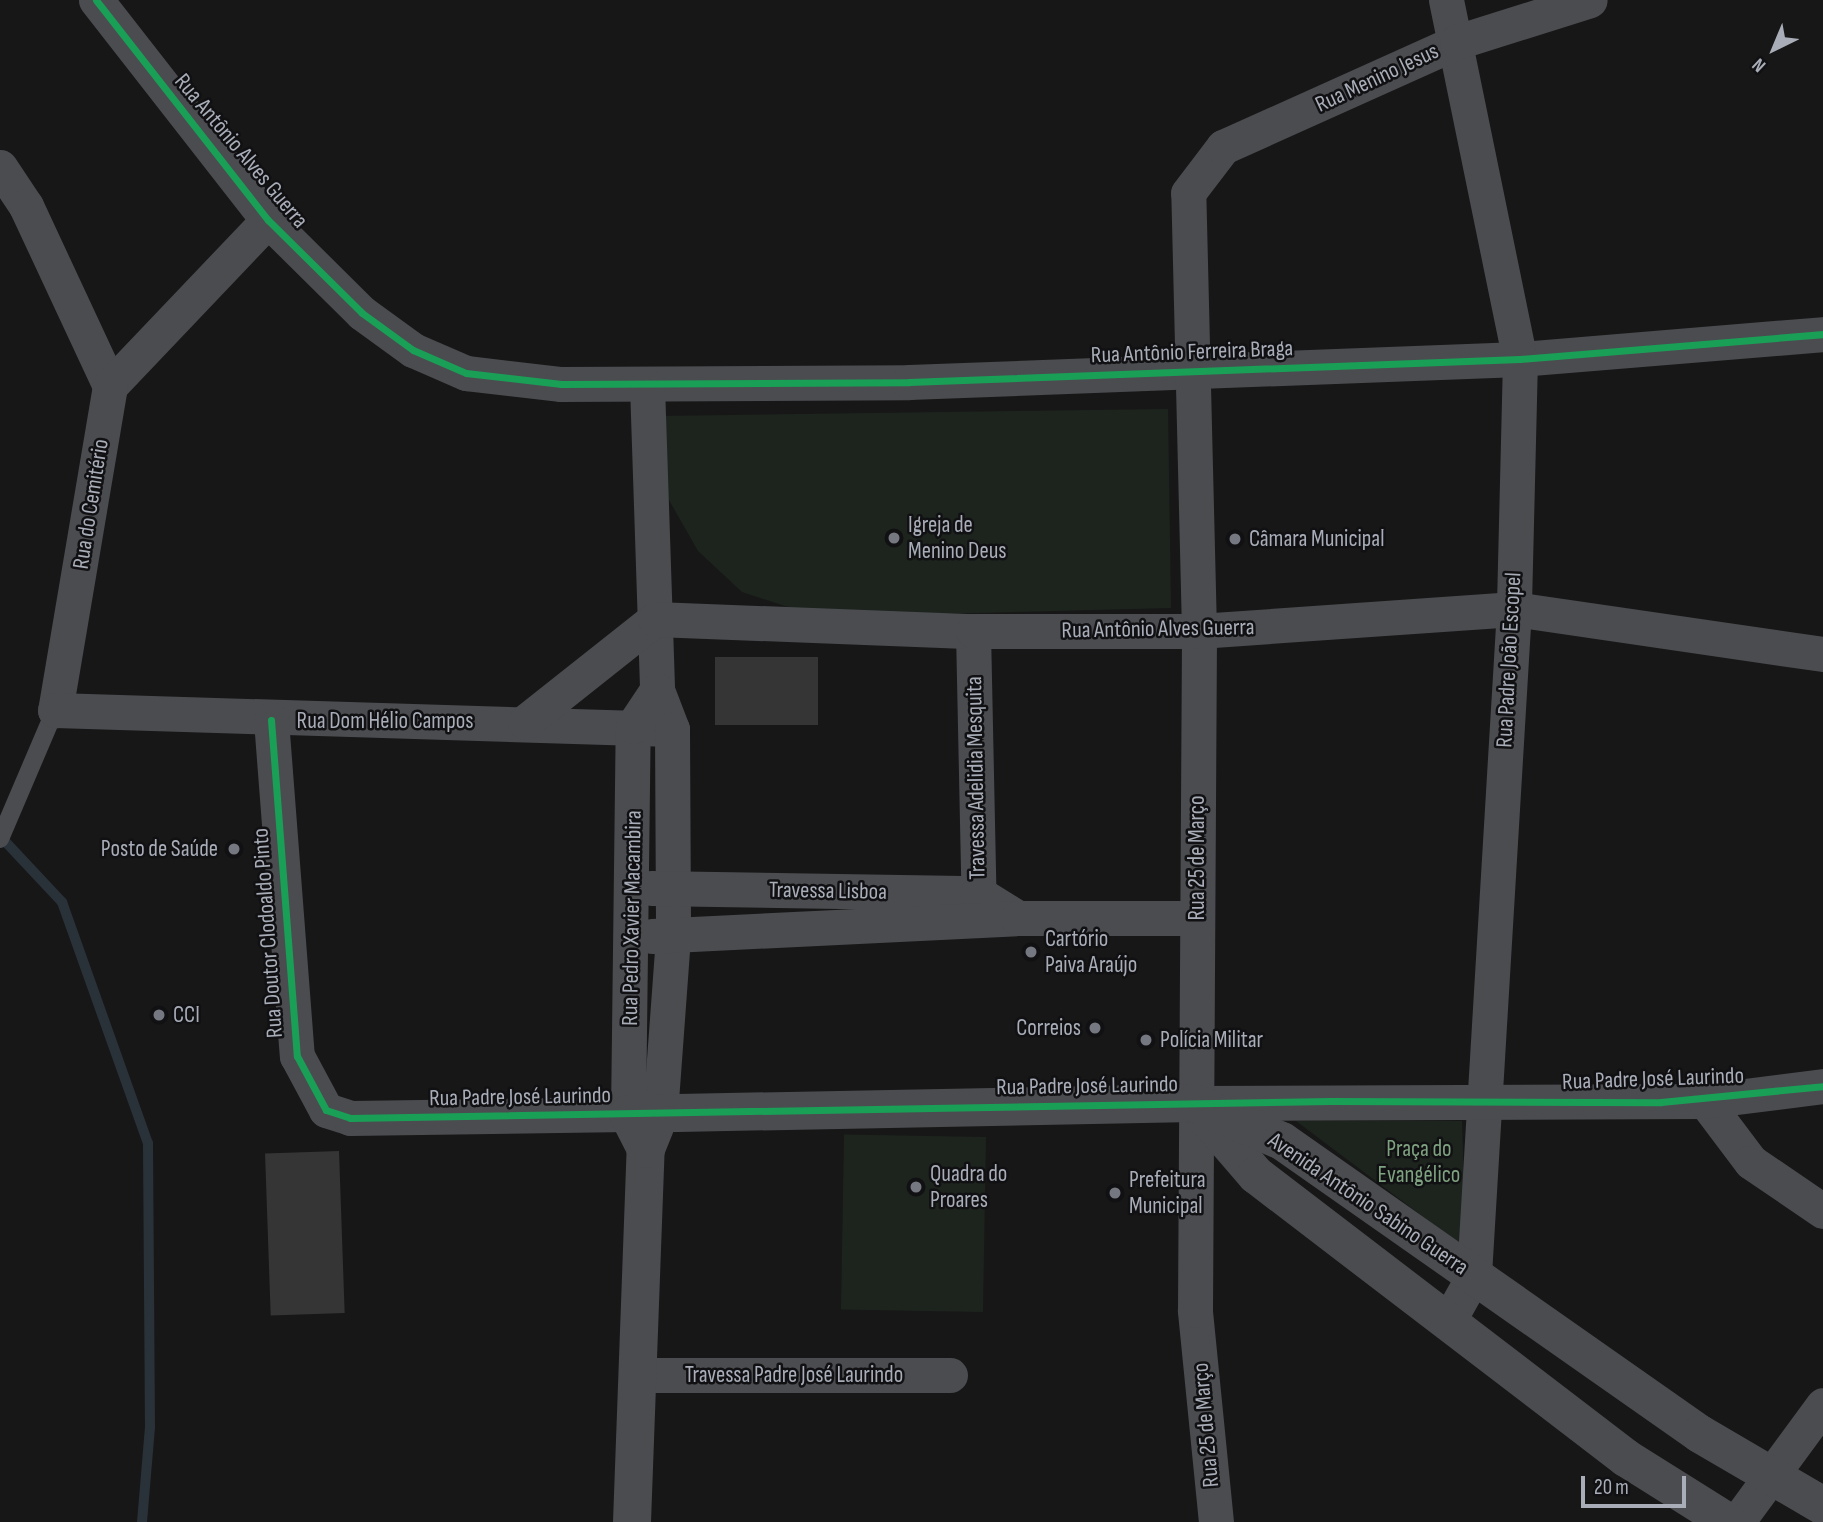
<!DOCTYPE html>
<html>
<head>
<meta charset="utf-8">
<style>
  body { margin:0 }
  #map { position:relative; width:1823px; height:1522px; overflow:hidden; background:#171717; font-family:"Sofia Sans Condensed",sans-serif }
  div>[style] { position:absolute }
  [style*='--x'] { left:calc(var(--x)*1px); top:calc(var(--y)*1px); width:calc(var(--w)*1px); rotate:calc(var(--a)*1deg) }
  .green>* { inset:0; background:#1d241e; transform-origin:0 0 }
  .stream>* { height:10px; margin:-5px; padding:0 5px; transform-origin:5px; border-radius:5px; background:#2a3239 }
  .building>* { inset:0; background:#353536; transform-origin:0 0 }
  .service>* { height:18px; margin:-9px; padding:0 9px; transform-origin:9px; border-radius:9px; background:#4b4c50 }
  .minor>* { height:35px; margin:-17.5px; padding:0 17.5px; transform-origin:17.5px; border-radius:17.5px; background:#4b4c50 }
  .tertiary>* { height:38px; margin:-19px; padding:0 19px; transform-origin:19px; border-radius:19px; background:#4b4c50 }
  .cycleway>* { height:7px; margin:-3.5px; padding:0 3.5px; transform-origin:3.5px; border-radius:3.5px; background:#1a9f57 }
  .dots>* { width:19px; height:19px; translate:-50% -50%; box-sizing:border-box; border:4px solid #111113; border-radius:50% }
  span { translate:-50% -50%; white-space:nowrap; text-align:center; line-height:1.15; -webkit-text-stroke:5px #111113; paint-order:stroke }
  .street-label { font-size:23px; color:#a8adb8 }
  .poi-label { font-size:23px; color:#a8adb8 }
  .left { translate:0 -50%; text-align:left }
  .right { translate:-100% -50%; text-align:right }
  .park-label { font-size:23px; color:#7fa381 }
  .north { position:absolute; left:1739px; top:14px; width:70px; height:70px; -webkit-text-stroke:5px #111113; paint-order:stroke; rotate:223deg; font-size:19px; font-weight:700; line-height:28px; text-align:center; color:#a8adb8 }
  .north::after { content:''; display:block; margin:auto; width:24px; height:32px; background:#a8adb8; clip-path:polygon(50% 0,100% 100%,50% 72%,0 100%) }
  .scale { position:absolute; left:1581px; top:1476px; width:105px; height:32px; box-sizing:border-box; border:4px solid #a8adb8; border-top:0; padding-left:9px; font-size:21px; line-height:24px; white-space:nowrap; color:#a8adb8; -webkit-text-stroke:5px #111113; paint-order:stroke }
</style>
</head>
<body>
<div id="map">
  <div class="green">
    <div style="clip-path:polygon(1168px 409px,1171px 608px,819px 617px,742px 592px,698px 551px,665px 493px,660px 416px)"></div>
    <div style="clip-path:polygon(1296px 1121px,1462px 1121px,1466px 1249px)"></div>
    <div style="left:986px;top:1137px;width:175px;height:142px;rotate:91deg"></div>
  </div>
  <div class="stream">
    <div style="--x:0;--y:836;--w:91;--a:46.8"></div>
    <div style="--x:62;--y:902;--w:256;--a:70.4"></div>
    <div style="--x:148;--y:1143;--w:284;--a:89.6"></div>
    <div style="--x:150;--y:1427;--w:95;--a:94.8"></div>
  </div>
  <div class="building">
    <div style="left:818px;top:657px;width:68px;height:103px;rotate:90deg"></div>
    <div style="left:339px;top:1151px;width:162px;height:74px;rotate:88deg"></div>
  </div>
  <div class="service">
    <div style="--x:0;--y:839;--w:140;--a:-66.9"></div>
  </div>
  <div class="minor">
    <div style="--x:96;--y:0;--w:279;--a:52"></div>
    <div style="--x:268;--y:220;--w:132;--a:44.7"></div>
    <div style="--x:362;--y:313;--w:63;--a:36"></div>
    <div style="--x:413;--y:350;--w:58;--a:23.5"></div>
    <div style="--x:466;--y:373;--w:96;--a:6.6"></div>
    <div style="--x:561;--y:384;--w:348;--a:-0.3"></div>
    <div style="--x:909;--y:382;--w:611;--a:-2.16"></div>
    <div style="--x:1520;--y:359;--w:304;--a:-4.7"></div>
    <div style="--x:1446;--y:0;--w:367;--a:78.4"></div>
    <div style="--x:1520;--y:359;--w:250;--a:91.4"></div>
    <div style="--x:1514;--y:609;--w:667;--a:93.44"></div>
    <div style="--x:1474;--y:1275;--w:51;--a:119.1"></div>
    <div style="--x:0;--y:167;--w:47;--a:56.3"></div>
    <div style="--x:26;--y:206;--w:199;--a:65"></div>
    <div style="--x:268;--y:220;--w:229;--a:133.6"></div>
    <div style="--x:110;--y:386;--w:329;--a:99.6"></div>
    <div style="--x:55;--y:710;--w:617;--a:1.76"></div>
    <div style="--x:647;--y:385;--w:305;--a:88.1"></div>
    <div style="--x:657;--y:690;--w:42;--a:69"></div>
    <div style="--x:672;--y:729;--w:208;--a:89.7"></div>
    <div style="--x:673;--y:937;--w:177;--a:94.2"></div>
    <div style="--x:973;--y:631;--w:283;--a:88.8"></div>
    <div style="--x:271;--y:720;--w:337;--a:85.6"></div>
    <div style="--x:297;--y:1056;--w:61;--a:61.8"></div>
    <div style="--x:326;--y:1110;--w:25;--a:18"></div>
    <div style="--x:350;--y:1118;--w:278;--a:-0.8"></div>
    <div style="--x:628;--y:1114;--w:388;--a:-89.3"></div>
    <div style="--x:633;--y:726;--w:43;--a:-56.3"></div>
    <div style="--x:525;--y:722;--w:166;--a:-38.4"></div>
    <div style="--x:655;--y:619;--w:318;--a:2.2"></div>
    <div style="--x:973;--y:631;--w:226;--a:0"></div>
    <div style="--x:1199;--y:631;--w:316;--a:-4"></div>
    <div style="--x:1514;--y:609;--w:312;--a:8.3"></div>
    <div style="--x:651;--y:888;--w:327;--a:0.9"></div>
    <div style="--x:978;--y:893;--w:47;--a:32"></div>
    <div style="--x:652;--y:936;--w:366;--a:-2.8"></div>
    <div style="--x:1018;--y:918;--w:179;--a:0"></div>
    <div style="--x:1705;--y:1101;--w:76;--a:53"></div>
    <div style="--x:1751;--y:1162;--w:87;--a:34.2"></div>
    <div style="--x:1194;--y:1103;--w:511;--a:-0.22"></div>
    <div style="--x:1705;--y:1101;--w:119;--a:-7.2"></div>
    <div style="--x:639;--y:1375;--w:311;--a:0"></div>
    <div style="--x:1216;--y:1522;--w:213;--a:-95.7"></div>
    <div style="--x:1195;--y:1310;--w:679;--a:-89.66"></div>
    <div style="--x:1199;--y:631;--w:438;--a:-91.4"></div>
    <div style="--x:1188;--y:193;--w:58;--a:-52.7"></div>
    <div style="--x:1223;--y:147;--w:256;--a:-24.2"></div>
    <div style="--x:1457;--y:42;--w:139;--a:-17.5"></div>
    <div style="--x:1737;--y:1522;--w:145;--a:-53.7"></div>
  </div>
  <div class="tertiary">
    <div style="--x:1200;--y:1110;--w:86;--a:49.3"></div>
    <div style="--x:1256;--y:1175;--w:466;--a:37.4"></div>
    <div style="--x:1626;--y:1458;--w:120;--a:32.1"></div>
    <div style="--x:646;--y:1149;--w:39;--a:-117"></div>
    <div style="--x:628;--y:1114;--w:566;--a:-1.11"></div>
    <div style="--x:1194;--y:1103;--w:96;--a:23.4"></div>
    <div style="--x:1282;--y:1141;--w:510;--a:35.03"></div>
    <div style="--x:1700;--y:1434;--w:143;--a:30.3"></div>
    <div style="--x:632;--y:1522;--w:373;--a:-87.9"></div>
    <div style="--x:646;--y:1149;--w:24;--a:-68"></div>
  </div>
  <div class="cycleway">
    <div style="--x:96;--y:0;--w:279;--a:52"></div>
    <div style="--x:268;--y:220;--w:132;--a:44.7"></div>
    <div style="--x:362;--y:313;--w:63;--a:36"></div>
    <div style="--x:413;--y:350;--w:58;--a:23.5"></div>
    <div style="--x:466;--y:373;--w:96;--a:6.6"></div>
    <div style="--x:561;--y:384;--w:348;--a:-0.3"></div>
    <div style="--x:909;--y:382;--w:611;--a:-2.16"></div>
    <div style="--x:1520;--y:359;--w:304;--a:-4.7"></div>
    <div style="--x:271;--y:720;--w:337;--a:85.6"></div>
    <div style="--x:297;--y:1056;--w:61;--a:61.8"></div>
    <div style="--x:326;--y:1110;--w:25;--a:18"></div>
    <div style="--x:350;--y:1118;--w:981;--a:-0.99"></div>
    <div style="--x:1331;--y:1101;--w:330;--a:0.2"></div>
    <div style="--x:1661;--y:1102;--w:163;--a:-5.6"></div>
  </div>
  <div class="dots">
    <div style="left:894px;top:538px;background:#757880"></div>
    <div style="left:1235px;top:539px;background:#757880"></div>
    <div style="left:234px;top:849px;background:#757880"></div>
    <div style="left:1031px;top:952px;background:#757880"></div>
    <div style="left:159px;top:1015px;background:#757880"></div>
    <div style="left:1095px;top:1028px;background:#757880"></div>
    <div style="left:1146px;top:1040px;background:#757880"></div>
    <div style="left:916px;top:1187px;background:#757880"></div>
    <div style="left:1115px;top:1193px;background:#757880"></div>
  </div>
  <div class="street-label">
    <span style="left:1377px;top:78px;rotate:-25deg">Rua Menino Jesus</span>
    <span style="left:241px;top:151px;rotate:50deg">Rua Antônio Alves Guerra</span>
    <span style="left:1192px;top:352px;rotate:-2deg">Rua Antônio Ferreira Braga</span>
    <span style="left:91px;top:504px;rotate:-81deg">Rua do Cemitério</span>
    <span style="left:1158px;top:629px;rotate:-1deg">Rua Antônio Alves Guerra</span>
    <span style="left:1509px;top:660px;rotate:-87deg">Rua Padre João Escopel</span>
    <span style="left:385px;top:721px">Rua Dom Hélio Campos</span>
    <span style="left:976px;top:778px;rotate:-91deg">Travessa Adelidia Mesquita</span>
    <span style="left:1197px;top:858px;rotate:-90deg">Rua 25 de Março</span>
    <span style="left:828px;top:891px;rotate:1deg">Travessa Lisboa</span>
    <span style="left:632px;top:918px;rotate:-89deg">Rua Pedro Xavier Macambira</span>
    <span style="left:268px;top:933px;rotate:-94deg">Rua Doutor Clodoaldo Pinto</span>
    <span style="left:1653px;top:1079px;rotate:-2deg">Rua Padre José Laurindo</span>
    <span style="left:1087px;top:1086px;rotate:-1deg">Rua Padre José Laurindo</span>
    <span style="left:520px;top:1097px;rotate:-1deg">Rua Padre José Laurindo</span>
    <span style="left:1368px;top:1204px;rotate:34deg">Avenida Antônio Sabino Guerra</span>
    <span style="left:794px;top:1375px">Travessa Padre José Laurindo</span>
    <span style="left:1206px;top:1425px;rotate:-95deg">Rua 25 de Março</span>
  </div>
  <div class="poi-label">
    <span class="left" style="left:908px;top:538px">Igreja de<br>Menino Deus</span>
    <span class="left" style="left:1249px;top:539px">Câmara Municipal</span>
    <span class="right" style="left:218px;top:849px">Posto de Saúde</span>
    <span class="left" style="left:1045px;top:952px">Cartório<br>Paiva Araújo</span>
    <span class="left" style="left:173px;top:1015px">CCI</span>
    <span class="right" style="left:1081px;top:1028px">Correios</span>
    <span class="left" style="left:1160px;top:1040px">Polícia Militar</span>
    <span class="left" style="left:930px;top:1187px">Quadra do<br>Proares</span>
    <span class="left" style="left:1129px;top:1193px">Prefeitura<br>Municipal</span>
  </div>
  <div class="park-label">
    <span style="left:1419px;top:1162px">Praça do<br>Evangélico</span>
  </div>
  <div class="north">N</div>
  <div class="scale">20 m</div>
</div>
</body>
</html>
